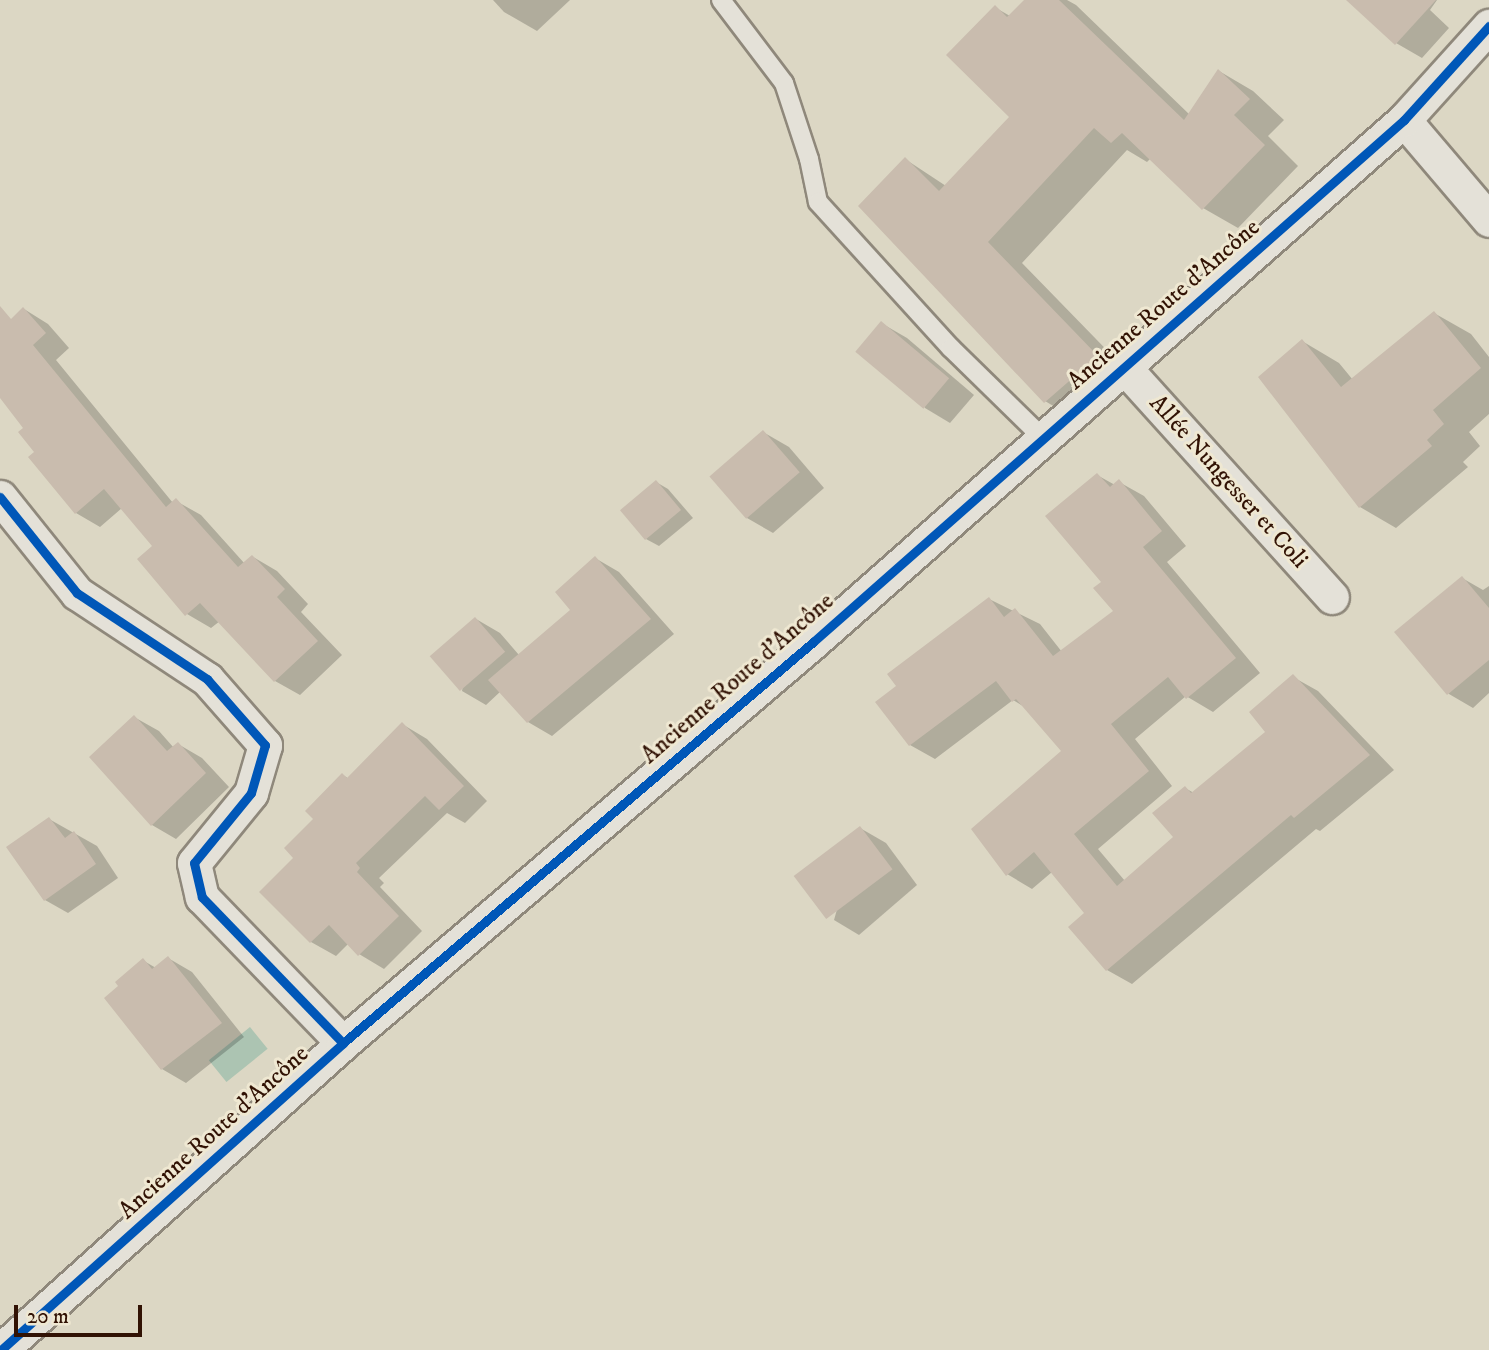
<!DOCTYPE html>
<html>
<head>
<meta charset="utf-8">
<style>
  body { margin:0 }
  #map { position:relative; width:1489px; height:1350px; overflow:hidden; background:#dcd7c4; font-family:"IM FELL DW Pica",serif }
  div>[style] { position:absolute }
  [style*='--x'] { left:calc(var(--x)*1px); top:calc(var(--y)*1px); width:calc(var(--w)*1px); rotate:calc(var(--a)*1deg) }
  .water>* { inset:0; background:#acc4b2; transform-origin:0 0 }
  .shadow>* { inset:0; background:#0003 }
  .building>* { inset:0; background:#c9bcae; transform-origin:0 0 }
  .roads { filter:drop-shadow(2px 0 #8f887b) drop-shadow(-2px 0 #8f887b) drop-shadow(0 2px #8f887b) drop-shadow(0 -2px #8f887b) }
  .service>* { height:18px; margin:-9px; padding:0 9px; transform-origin:9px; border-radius:9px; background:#e4e1d8 }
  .minor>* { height:33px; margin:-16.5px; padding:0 16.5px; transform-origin:16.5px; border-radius:16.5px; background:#e4e1d8 }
  .cycleway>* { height:9px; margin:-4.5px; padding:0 4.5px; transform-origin:4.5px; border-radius:4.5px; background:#0057b8 }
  span { translate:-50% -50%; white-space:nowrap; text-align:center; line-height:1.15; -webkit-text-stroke:6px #efe8d2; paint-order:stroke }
  .street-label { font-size:24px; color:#311204 }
  .scale { position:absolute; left:14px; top:1305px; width:128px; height:32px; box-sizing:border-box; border:4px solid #311204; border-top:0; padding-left:9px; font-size:21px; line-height:24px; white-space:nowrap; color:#311204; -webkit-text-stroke:5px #efe8d2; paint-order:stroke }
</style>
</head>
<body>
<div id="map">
  <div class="water">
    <div style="left:250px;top:1027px;width:28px;height:53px;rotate:51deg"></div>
  </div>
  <div class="shadow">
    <div style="clip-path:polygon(493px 0,570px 0,537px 31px,504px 12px)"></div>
    <div style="clip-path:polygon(1027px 0,1067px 0,1076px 5px,1190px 115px,1219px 71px,1253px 91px,1284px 120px,1268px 136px,1298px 166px,1238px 228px,1203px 208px,1151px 158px,1147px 162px,1127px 150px,1022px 263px,1132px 376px,1080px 422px,1045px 401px,905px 159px,946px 186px,1012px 117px,996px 8px,1010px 16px)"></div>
    <div style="clip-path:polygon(1349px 0,1437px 0,1430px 10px,1449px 28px,1422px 58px,1396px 43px)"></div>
    <div style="clip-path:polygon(24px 309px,48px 324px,69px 348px,56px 360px,173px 503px,176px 501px,201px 515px,245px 564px,253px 557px,277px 571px,308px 604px,301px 612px,342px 655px,300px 695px,275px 681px,220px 621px,211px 628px,187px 614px,154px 547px,122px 508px,100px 527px,76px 513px,36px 452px,0 383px,0 330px)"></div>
    <div style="clip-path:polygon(1434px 313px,1471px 334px,1489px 357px,1489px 414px,1469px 432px,1480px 446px,1463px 462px,1468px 467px,1396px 528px,1360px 507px,1302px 341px,1339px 363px,1353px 380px)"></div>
    <div style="clip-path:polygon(881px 323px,907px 338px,974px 395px,950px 423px,925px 408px)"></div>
    <div style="clip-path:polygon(763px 432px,789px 447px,824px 488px,773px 533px,747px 518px)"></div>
    <div style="clip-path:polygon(1097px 475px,1115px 485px,1119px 482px,1144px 496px,1186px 546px,1167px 562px,1260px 673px,1213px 712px,1186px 696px,1135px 739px,1172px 786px,1098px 849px,1125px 881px,1176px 837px,1185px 788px,1194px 793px,1268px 732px,1293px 677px,1318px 691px,1394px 770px,1320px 831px,1316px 829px,1132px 984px,1107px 970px,1070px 927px,1087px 913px,1052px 872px,1032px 889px,1007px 874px,1063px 752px,1026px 708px,1013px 700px,935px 759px,910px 745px,878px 702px,899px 687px,989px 599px,1040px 624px,1062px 652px,1115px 612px,1103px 582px)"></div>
    <div style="clip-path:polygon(656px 482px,668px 489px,693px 518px,659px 546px,646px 539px)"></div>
    <div style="clip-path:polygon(595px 558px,619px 572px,674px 634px,552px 736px,528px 722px,501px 691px,486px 705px,462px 691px,476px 619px,500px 633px,519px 655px,572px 610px)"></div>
    <div style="clip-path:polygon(1462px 578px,1483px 590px,1489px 586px,1489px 693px,1473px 708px,1449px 694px,1397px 633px)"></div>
    <div style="clip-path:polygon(134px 717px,159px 731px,174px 748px,178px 744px,202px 758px,229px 787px,176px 839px,152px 825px)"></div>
    <div style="clip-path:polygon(402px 724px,427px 739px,487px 801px,465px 823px,447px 813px,379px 878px,384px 883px,380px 887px,422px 931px,384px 969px,359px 954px,349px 943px,336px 956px,311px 942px,295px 858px,343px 775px,349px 779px)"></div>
    <div style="clip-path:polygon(49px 819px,97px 846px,118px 878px,68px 913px,45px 900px,9px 847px)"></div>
    <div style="clip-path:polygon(860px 828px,886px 843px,917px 885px,859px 935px,834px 920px)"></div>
    <div style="clip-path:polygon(168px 958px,192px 972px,244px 1037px,186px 1083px,162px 1069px,120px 986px,144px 961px,156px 968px)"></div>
  </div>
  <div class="building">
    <div style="clip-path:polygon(1024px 0,1059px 0,1184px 120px,1218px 69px,1250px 99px,1234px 115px,1265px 145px,1202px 210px,1122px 133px,1111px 143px,1094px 128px,988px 242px,1098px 356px,1044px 403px,858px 206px,905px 157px,939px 191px,1009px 117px,946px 55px,995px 5px,1007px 17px)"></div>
    <div style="clip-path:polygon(1346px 0,1436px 0,1395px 45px)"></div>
    <div style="clip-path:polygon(0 306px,11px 319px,23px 307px,46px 333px,33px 345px,166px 507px,176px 498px,238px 567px,252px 555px,285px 589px,277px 597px,318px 641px,274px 682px,200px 603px,185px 616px,137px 559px,152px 546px,104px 489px,75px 514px,28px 457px,34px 452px,18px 432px,23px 428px,0 398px)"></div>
    <div style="clip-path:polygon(1434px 311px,1481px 368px,1433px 410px,1444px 424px,1427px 440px,1432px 446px,1359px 508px,1258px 377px,1302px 339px,1341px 387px)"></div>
    <div style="left:881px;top:321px;width:89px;height:40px;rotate:40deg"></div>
    <div style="left:763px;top:430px;width:56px;height:71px;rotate:49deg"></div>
    <div style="clip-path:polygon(1097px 473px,1110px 487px,1119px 479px,1162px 531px,1143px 547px,1236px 658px,1186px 699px,1168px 677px,1111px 724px,1149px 771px,1074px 834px,1117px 886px,1173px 837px,1152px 813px,1185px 786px,1191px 793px,1265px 732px,1249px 712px,1293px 674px,1370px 755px,1294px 818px,1291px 815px,1106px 971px,1068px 927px,1084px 913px,1034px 852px,1006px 876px,971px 829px,1061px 751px,1016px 699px,1012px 702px,996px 681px,909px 746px,875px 702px,896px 686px,887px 674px,989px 597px,1004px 617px,1015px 608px,1053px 656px,1113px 611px,1093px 588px,1101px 582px,1045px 516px)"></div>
    <div style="left:656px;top:480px;width:39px;height:47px;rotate:50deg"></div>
    <div style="clip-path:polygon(595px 556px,651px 619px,527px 723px,488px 680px,570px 610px,555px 592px)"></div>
    <div style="clip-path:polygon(1462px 576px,1489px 608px,1489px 660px,1447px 695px,1394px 632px)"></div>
    <div style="left:475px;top:617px;width:46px;height:60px;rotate:49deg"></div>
    <div style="clip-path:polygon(134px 715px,167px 751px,178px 742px,206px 773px,151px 826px,89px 757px)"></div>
    <div style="clip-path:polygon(402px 722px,464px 786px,439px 810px,425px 796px,356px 863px,360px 868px,357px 872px,399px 916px,358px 956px,329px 925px,310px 943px,259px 892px,293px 858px,284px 848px,313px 819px,305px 811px,342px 773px,347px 778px)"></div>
    <div style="clip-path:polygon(49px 817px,65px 838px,74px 831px,96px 864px,44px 901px,6px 847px)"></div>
    <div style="left:860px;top:826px;width:54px;height:83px;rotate:53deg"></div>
    <div style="clip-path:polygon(168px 956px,222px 1023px,161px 1070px,104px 998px,118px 986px,115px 982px,143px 958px,152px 969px)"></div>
  </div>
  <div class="roads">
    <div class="service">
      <div style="--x:721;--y:0;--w:104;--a:52.8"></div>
      <div style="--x:784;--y:83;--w:80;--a:71.8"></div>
      <div style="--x:809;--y:159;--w:44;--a:78.2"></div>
      <div style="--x:818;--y:202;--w:197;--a:47.7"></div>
      <div style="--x:951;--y:348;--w:129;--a:44.4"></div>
    </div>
    <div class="minor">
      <div style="--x:1404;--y:120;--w:131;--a:49.6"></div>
      <div style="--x:1124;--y:367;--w:310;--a:47.9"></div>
      <div style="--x:0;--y:497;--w:123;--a:51.3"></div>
      <div style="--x:77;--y:593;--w:156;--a:33.5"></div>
      <div style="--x:207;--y:679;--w:88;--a:48.7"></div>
      <div style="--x:265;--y:745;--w:50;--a:106.3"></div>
      <div style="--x:251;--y:793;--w:90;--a:129.2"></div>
      <div style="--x:194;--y:863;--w:35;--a:77"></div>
      <div style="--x:202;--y:897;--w:203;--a:46"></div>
      <div style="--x:1;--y:1350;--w:460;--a:-41.9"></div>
      <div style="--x:343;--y:1043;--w:618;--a:-40.47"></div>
      <div style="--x:813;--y:642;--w:789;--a:-41.45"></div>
      <div style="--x:1404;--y:120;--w:127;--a:-47.9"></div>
    </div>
  </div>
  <div class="cycleway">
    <div style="--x:0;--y:497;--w:123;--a:51.3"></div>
    <div style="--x:77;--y:593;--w:156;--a:33.5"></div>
    <div style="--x:207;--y:679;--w:88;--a:48.7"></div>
    <div style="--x:265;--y:745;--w:50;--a:106.3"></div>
    <div style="--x:251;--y:793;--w:90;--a:129.2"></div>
    <div style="--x:194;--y:863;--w:35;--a:77"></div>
    <div style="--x:202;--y:897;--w:203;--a:46"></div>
    <div style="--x:1;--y:1350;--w:460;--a:-41.9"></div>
    <div style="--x:343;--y:1043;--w:618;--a:-40.47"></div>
    <div style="--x:813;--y:642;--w:789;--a:-41.45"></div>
    <div style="--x:1404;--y:120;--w:127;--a:-47.9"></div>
  </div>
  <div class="street-label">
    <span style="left:1164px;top:305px;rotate:-41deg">Ancienne Route d'Ancône</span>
    <span style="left:1228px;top:482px;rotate:48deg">Allée Nungesser et Coli</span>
    <span style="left:738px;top:679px;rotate:-41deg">Ancienne Route d'Ancône</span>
    <span style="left:214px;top:1133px;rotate:-42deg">Ancienne Route d'Ancône</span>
  </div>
  <div class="scale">20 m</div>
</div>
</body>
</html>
